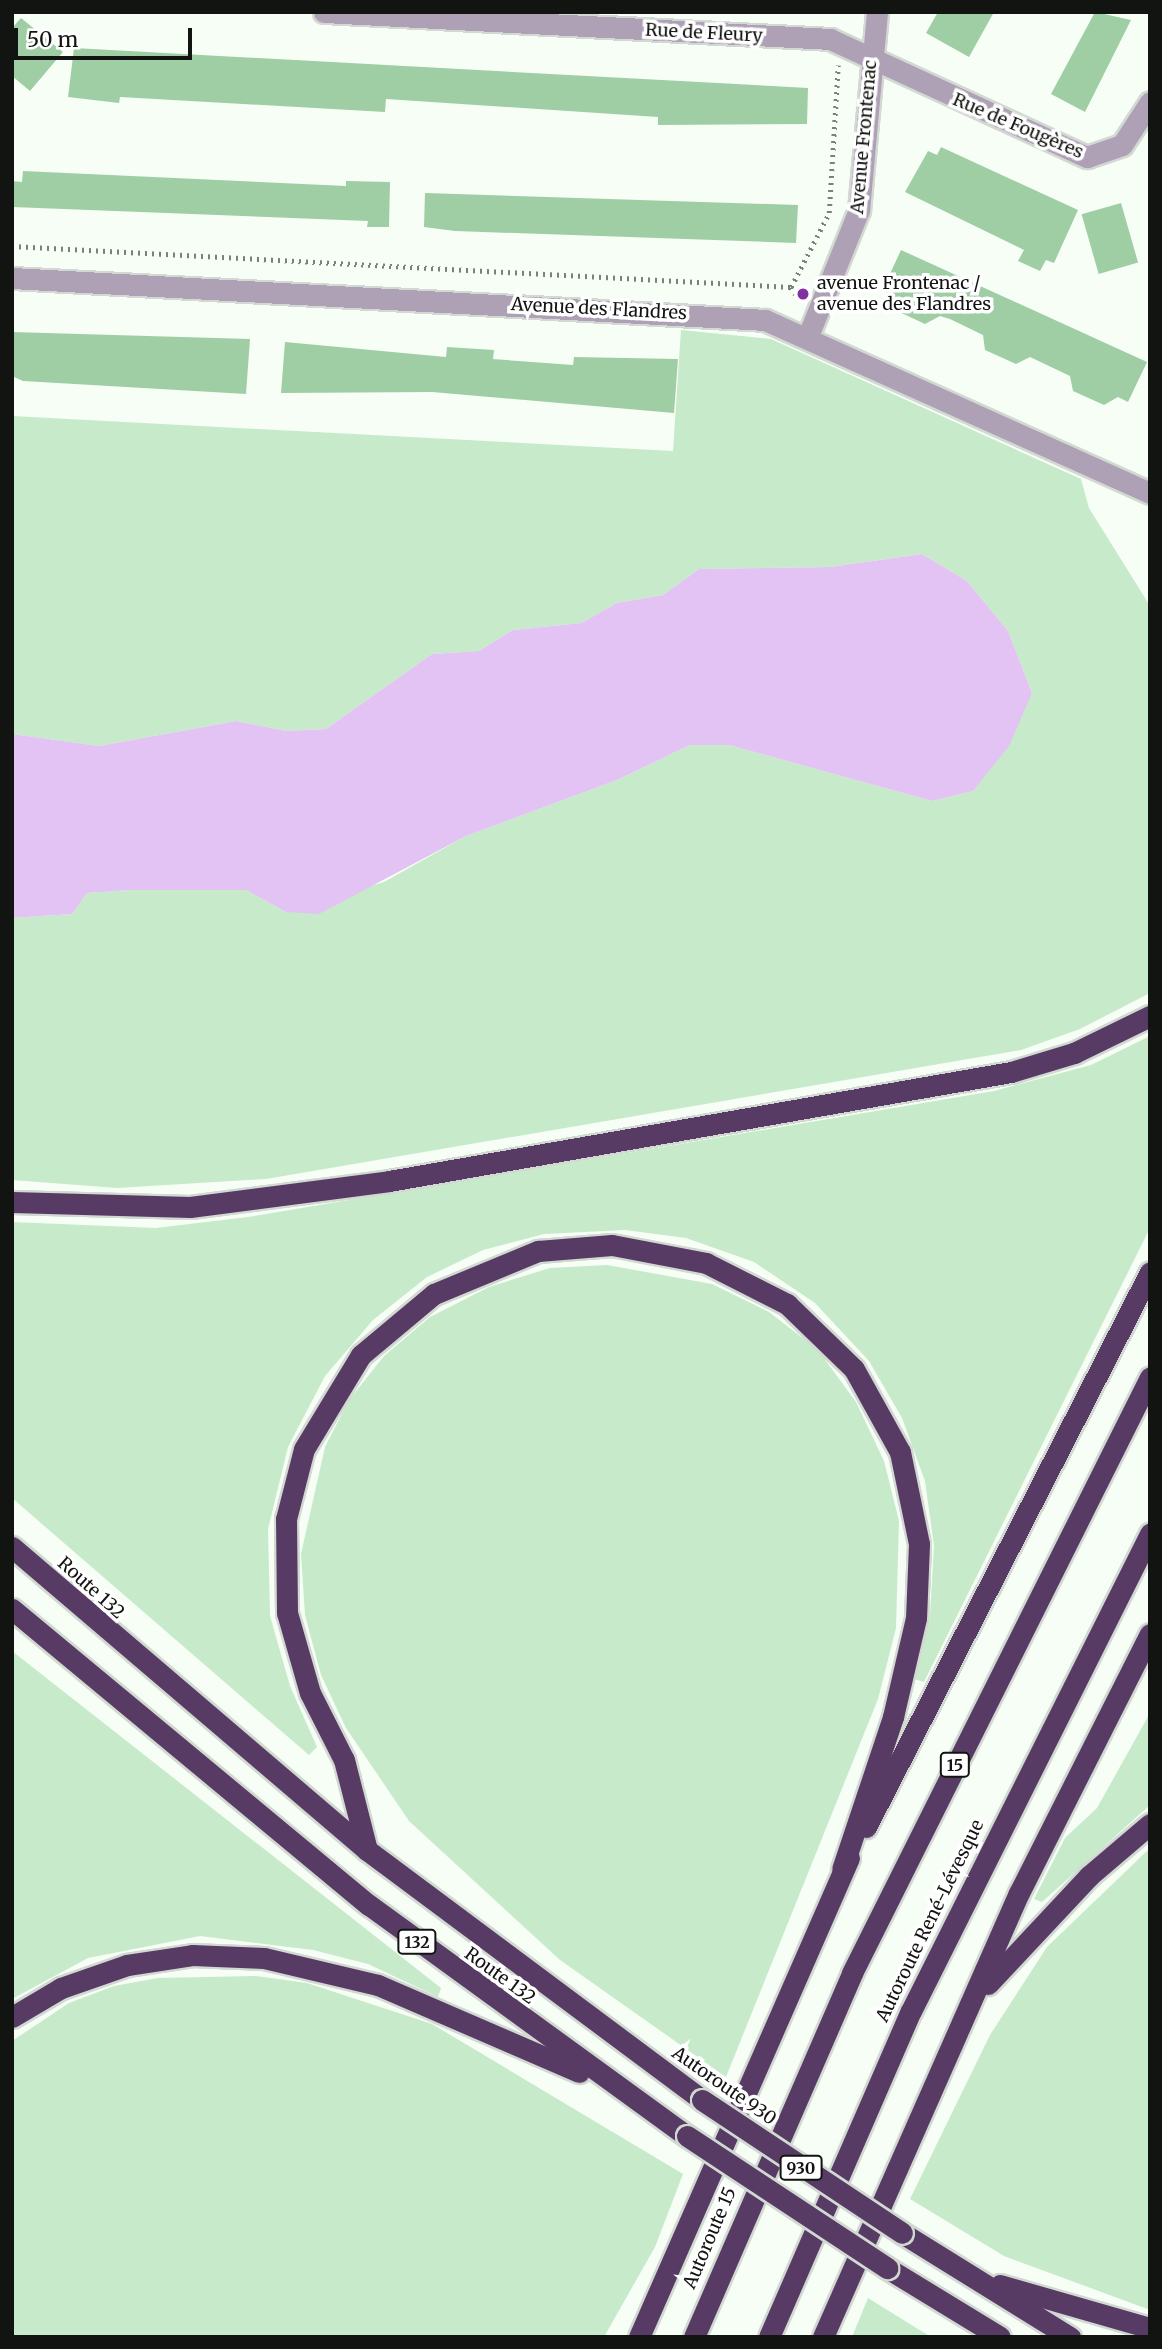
<!DOCTYPE html>
<html>
<head>
<meta charset="utf-8">
<style>
  body { margin:0 }
  #map { position:relative; width:1162px; height:2349px; overflow:hidden; background:#f6fef6; font-family:Merriweather,serif }
  div>[style] { position:absolute }
  [style*='--x'] { left:calc(var(--x)*1px); top:calc(var(--y)*1px); width:calc(var(--w)*1px); rotate:calc(var(--a)*1deg) }
  .green>* { inset:0; background:#c7eaca }
  .water>* { inset:0; background:#e3c2f4 }
  .building>* { inset:0; background:#a0cea4; transform-origin:0 0 }
  .path>* { height:4.5px; margin-top:-2.25px; transform-origin:0; background:repeating-linear-gradient(90deg,#7b807b 0 2px,transparent 0 7px) }
  .roads { filter:drop-shadow(2px 0 #d2d9d2) drop-shadow(-2px 0 #d2d9d2) drop-shadow(0 2px #d2d9d2) drop-shadow(0 -2px #d2d9d2) }
  .street>* { height:21px; margin:-10.5px; padding:0 10.5px; transform-origin:10.5px; border-radius:10.5px; background:#aea0b5 }
  .highway>* { height:21px; margin:-10.5px; padding:0 10.5px; transform-origin:10.5px; border-radius:10.5px; background:#573b64 }
  .bridges { filter:drop-shadow(2px 0 #d2d9d2) drop-shadow(-2px 0 #d2d9d2) drop-shadow(0 2px #d2d9d2) drop-shadow(0 -2px #d2d9d2) }
  .highway-bridge>* { height:21px; margin:-10.5px; padding:0 10.5px; transform-origin:10.5px; border-radius:10.5px; background:#573b64 }
  .dots>* { width:19px; height:19px; translate:-50% -50%; box-sizing:border-box; border:4px solid #fff; border-radius:50% }
  span { translate:-50% -50%; white-space:nowrap; text-align:center; line-height:1.15; -webkit-text-stroke:7px #fff; paint-order:stroke }
  .shield-label span { padding:2px 5px; background:#fff; border:2px solid; border-radius:5px; -webkit-text-stroke-width:0 }
  .shield-label { font-size:16px; color:#121412; font-weight:700 }
  .street-label { font-size:18px; color:#121412 }
  .poi-label { font-size:18px; color:#121412 }
  .left { translate:0 -50%; text-align:left }
  .frame { position:absolute; inset:0; border:14px solid #121412; pointer-events:none }
  .scale { position:absolute; left:14px; top:28px; width:178px; height:32px; box-sizing:border-box; border:4px solid #121412; border-top:0; padding-left:9px; font-size:21px; line-height:24px; white-space:nowrap; color:#121412; -webkit-text-stroke:5px #fff; paint-order:stroke }
</style>
</head>
<body>
<div id="map">
  <div class="green">
    <div style="clip-path:polygon(681px 330px,771px 339px,1081px 479px,1089px 508px,1150px 606px,1150px 993px,1080px 1029px,1021px 1050px,266px 1179px,117px 1188px,12px 1180px,12px 918px,72px 914px,87px 893px,131px 890px,246px 890px,286px 912px,384px 882px,466px 836px,617px 780px,690px 745px,729px 745px,932px 801px,973px 791px,1032px 693px,1008px 631px,967px 581px,922px 554px,830px 567px,699px 569px,663px 595px,617px 603px,581px 623px,513px 630px,479px 651px,432px 654px,326px 729px,286px 731px,236px 721px,99px 746px,12px 734px,12px 416px,673px 451px)"></div>
    <div style="clip-path:polygon(1150px 1036px,1150px 1228px,924px 1682px,914px 1679px,930px 1615px,934px 1546px,925px 1481px,902px 1418px,869px 1361px,815px 1303px,754px 1262px,686px 1238px,625px 1230px,544px 1234px,483px 1250px,427px 1277px,373px 1320px,325px 1376px,288px 1447px,268px 1529px,270px 1616px,290px 1686px,317px 1747px,309px 1755px,12px 1498px,12px 1222px,156px 1228px,248px 1217px,994px 1091px,1091px 1065px)"></div>
    <div style="clip-path:polygon(607px 1265px,712px 1284px,769px 1312px,818px 1350px,856px 1402px,884px 1461px,899px 1521px,896px 1628px,878px 1699px,726px 2077px,560px 1960px,409px 1821px,346px 1728px,321px 1675px,305px 1615px,301px 1554px,325px 1447px,349px 1400px,384px 1356px,430px 1317px,489px 1287px,550px 1268px)"></div>
    <div style="clip-path:polygon(12px 1651px,441px 1988px,438px 1997px,368px 1964px,313px 1950px,200px 1936px,88px 1958px,12px 1999px)"></div>
    <div style="clip-path:polygon(1150px 1713px,1150px 1805px,1042px 1902px,1034px 1899px,1065px 1838px,1097px 1808px)"></div>
    <div style="clip-path:polygon(1150px 1848px,1150px 2310px,1004px 2256px,910px 2199px,990px 2035px,1047px 1947px)"></div>
    <div style="clip-path:polygon(256px 1976px,307px 1983px,432px 2024px,683px 2174px,655px 2247px,604px 2337px,12px 2337px,12px 2041px,69px 2003px,114px 1986px,158px 1978px)"></div>
    <div style="clip-path:polygon(868px 2298px,931px 2337px,852px 2337px)"></div>
  </div>
  <div class="water">
    <div style="clip-path:polygon(922px 554px,967px 581px,1008px 631px,1032px 693px,1009px 746px,973px 791px,932px 801px,729px 745px,690px 745px,617px 780px,466px 836px,319px 914px,286px 912px,246px 890px,131px 890px,87px 893px,72px 914px,12px 918px,12px 734px,99px 746px,236px 721px,286px 731px,326px 729px,432px 654px,479px 651px,513px 630px,581px 623px,617px 603px,663px 595px,699px 569px,830px 567px)"></div>
  </div>
  <div class="building">
    <div style="clip-path:polygon(938px 12px,994px 12px,969px 57px,926px 33px)"></div>
    <div style="clip-path:polygon(1095px 12px,1131px 20px,1085px 112px,1051px 94px)"></div>
    <div style="clip-path:polygon(21px 18px,63px 52px,30px 91px,12px 76px,12px 28px)"></div>
    <div style="clip-path:polygon(74px 48px,808px 88px,807px 124px,658px 125px,658px 117px,386px 99px,385px 112px,120px 97px,119px 103px,68px 97px)"></div>
    <div style="clip-path:polygon(941px 147px,1078px 210px,1054px 263px,1046px 260px,1040px 271px,1018px 261px,1024px 250px,905px 192px,928px 151px,937px 155px)"></div>
    <div style="clip-path:polygon(23px 171px,346px 186px,346px 181px,390px 182px,389px 227px,367px 227px,368px 221px,12px 207px,12px 181px,22px 182px)"></div>
    <div style="clip-path:polygon(425px 193px,798px 205px,796px 243px,455px 231px,424px 227px)"></div>
    <div style="left:1121px;top:203px;width:62px;height:41px;rotate:74deg"></div>
    <div style="clip-path:polygon(901px 250px,1147px 362px,1128px 402px,1118px 397px,1104px 405px,1073px 391px,1070px 376px,1030px 357px,1016px 364px,985px 350px,983px 335px,950px 319px,940px 316px,925px 324px,895px 310px,892px 295px,882px 291px)"></div>
    <div style="clip-path:polygon(12px 332px,250px 339px,246px 394px,23px 381px,12px 376px)"></div>
    <div style="clip-path:polygon(285px 342px,446px 357px,447px 347px,494px 350px,493px 359px,573px 365px,574px 357px,678px 359px,674px 413px,432px 392px,281px 393px)"></div>
  </div>
  <div class="path">
    <div style="--x:12;--y:246;--w:780;--a:3.01"></div>
    <div style="--x:791;--y:287;--w:83;--a:-62.8"></div>
    <div style="--x:829;--y:213;--w:148;--a:-86.5"></div>
    <div style="--x:791;--y:287;--w:9;--a:58"></div>
  </div>
  <div class="roads">
    <div class="street">
      <div style="--x:324;--y:12;--w:507;--a:3.05"></div>
      <div style="--x:830;--y:39;--w:283;--a:24.7"></div>
      <div style="--x:1087;--y:157;--w:37;--a:-19"></div>
      <div style="--x:1122;--y:145;--w:51;--a:-56.9"></div>
      <div style="--x:12;--y:278;--w:754;--a:3.19"></div>
      <div style="--x:765;--y:320;--w:422;--a:24.2"></div>
      <div style="--x:808;--y:336;--w:136;--a:-68"></div>
      <div style="--x:859;--y:210;--w:199;--a:-84.8"></div>
    </div>
    <div class="highway">
      <div style="--x:12;--y:1202;--w:178;--a:1.6"></div>
      <div style="--x:190;--y:1207;--w:201;--a:-7.4"></div>
      <div style="--x:389;--y:1181;--w:631;--a:-9.94"></div>
      <div style="--x:1011;--y:1072;--w:66;--a:-16.8"></div>
      <div style="--x:1074;--y:1053;--w:85;--a:-26"></div>
      <div style="--x:12;--y:1547;--w:467;--a:40.5"></div>
      <div style="--x:367;--y:1850;--w:418;--a:36.7"></div>
      <div style="--x:12;--y:1609;--w:464;--a:39.7"></div>
      <div style="--x:369;--y:1905;--w:393;--a:36"></div>
      <div style="--x:866;--y:1827;--w:623;--a:-62.9"></div>
      <div style="--x:367;--y:1850;--w:93;--a:-104.3"></div>
      <div style="--x:344;--y:1760;--w:75;--a:-116.9"></div>
      <div style="--x:310;--y:1693;--w:83;--a:-106"></div>
      <div style="--x:287;--y:1613;--w:94;--a:-90.6"></div>
      <div style="--x:286;--y:1519;--w:72;--a:-75.6"></div>
      <div style="--x:304;--y:1449;--w:110;--a:-58.8"></div>
      <div style="--x:361;--y:1355;--w:95;--a:-39.9"></div>
      <div style="--x:434;--y:1294;--w:113;--a:-22.5"></div>
      <div style="--x:538;--y:1251;--w:74;--a:-4.6"></div>
      <div style="--x:612;--y:1245;--w:96;--a:10.8"></div>
      <div style="--x:706;--y:1263;--w:91;--a:26.8"></div>
      <div style="--x:787;--y:1304;--w:93;--a:44.1"></div>
      <div style="--x:854;--y:1369;--w:95;--a:61"></div>
      <div style="--x:900;--y:1452;--w:94;--a:78.3"></div>
      <div style="--x:919;--y:1544;--w:74;--a:92.3"></div>
      <div style="--x:916;--y:1618;--w:102;--a:103.1"></div>
      <div style="--x:893;--y:1717;--w:160;--a:108.5"></div>
      <div style="--x:988;--y:1984;--w:148;--a:-46.9"></div>
      <div style="--x:1089;--y:1876;--w:80;--a:-40.4"></div>
      <div style="--x:12;--y:2017;--w:57;--a:-30.6"></div>
      <div style="--x:61;--y:1988;--w:70;--a:-19.2"></div>
      <div style="--x:127;--y:1965;--w:66;--a:-8.7"></div>
      <div style="--x:192;--y:1955;--w:72;--a:2.4"></div>
      <div style="--x:264;--y:1958;--w:117;--a:13.3"></div>
      <div style="--x:378;--y:1985;--w:219;--a:23.4"></div>
      <div style="--x:902;--y:2233;--w:198;--a:31.8"></div>
      <div style="--x:887;--y:2268;--w:132;--a:31.4"></div>
      <div style="--x:1000;--y:2285;--w:156;--a:16"></div>
      <div style="--x:639;--y:2337;--w:523;--a:-66.33"></div>
      <div style="--x:694;--y:2337;--w:397;--a:-66.5"></div>
      <div style="--x:852;--y:1973;--w:666;--a:-63.43"></div>
      <div style="--x:769;--y:2337;--w:356;--a:-66.5"></div>
      <div style="--x:911;--y:2011;--w:534;--a:-63.39"></div>
      <div style="--x:823;--y:2337;--w:485;--a:-66.2"></div>
      <div style="--x:1019;--y:1893;--w:290;--a:-63.2"></div>
    </div>
  </div>
  <div class="bridges">
    <div class="highway-bridge">
      <div style="--x:702;--y:2100;--w:240;--a:33.6"></div>
      <div style="--x:687;--y:2136;--w:240;--a:33.4"></div>
    </div>
  </div>
  <div class="dots">
    <div style="left:803px;top:294px;background:#8030a0"></div>
  </div>
  <div class="shield-label">
    <span style="left:955px;top:1765px">15</span>
    <span style="left:417px;top:1942px">132</span>
    <span style="left:801px;top:2168px">930</span>
  </div>
  <div class="street-label">
    <span style="left:704px;top:33px;rotate:3deg">Rue de Fleury</span>
    <span style="left:1018px;top:126px;rotate:23deg">Rue de Fougères</span>
    <span style="left:864px;top:137px;rotate:-85deg">Avenue Frontenac</span>
    <span style="left:599px;top:309px;rotate:3deg">Avenue des Flandres</span>
    <span style="left:91px;top:1588px;rotate:42deg">Route 132</span>
    <span style="left:930px;top:1921px;rotate:-64deg">Autoroute René-Lévesque</span>
    <span style="left:500px;top:1976px;rotate:36deg">Route 132</span>
    <span style="left:724px;top:2086px;rotate:35deg">Autoroute 930</span>
    <span style="left:710px;top:2238px;rotate:-67deg">Autoroute 15</span>
  </div>
  <div class="poi-label">
    <span class="left" style="left:817px;top:294px">avenue Frontenac /<br>avenue des Flandres</span>
  </div>
  <div class="frame"></div>
  <div class="scale">50 m</div>
</div>
</body>
</html>
